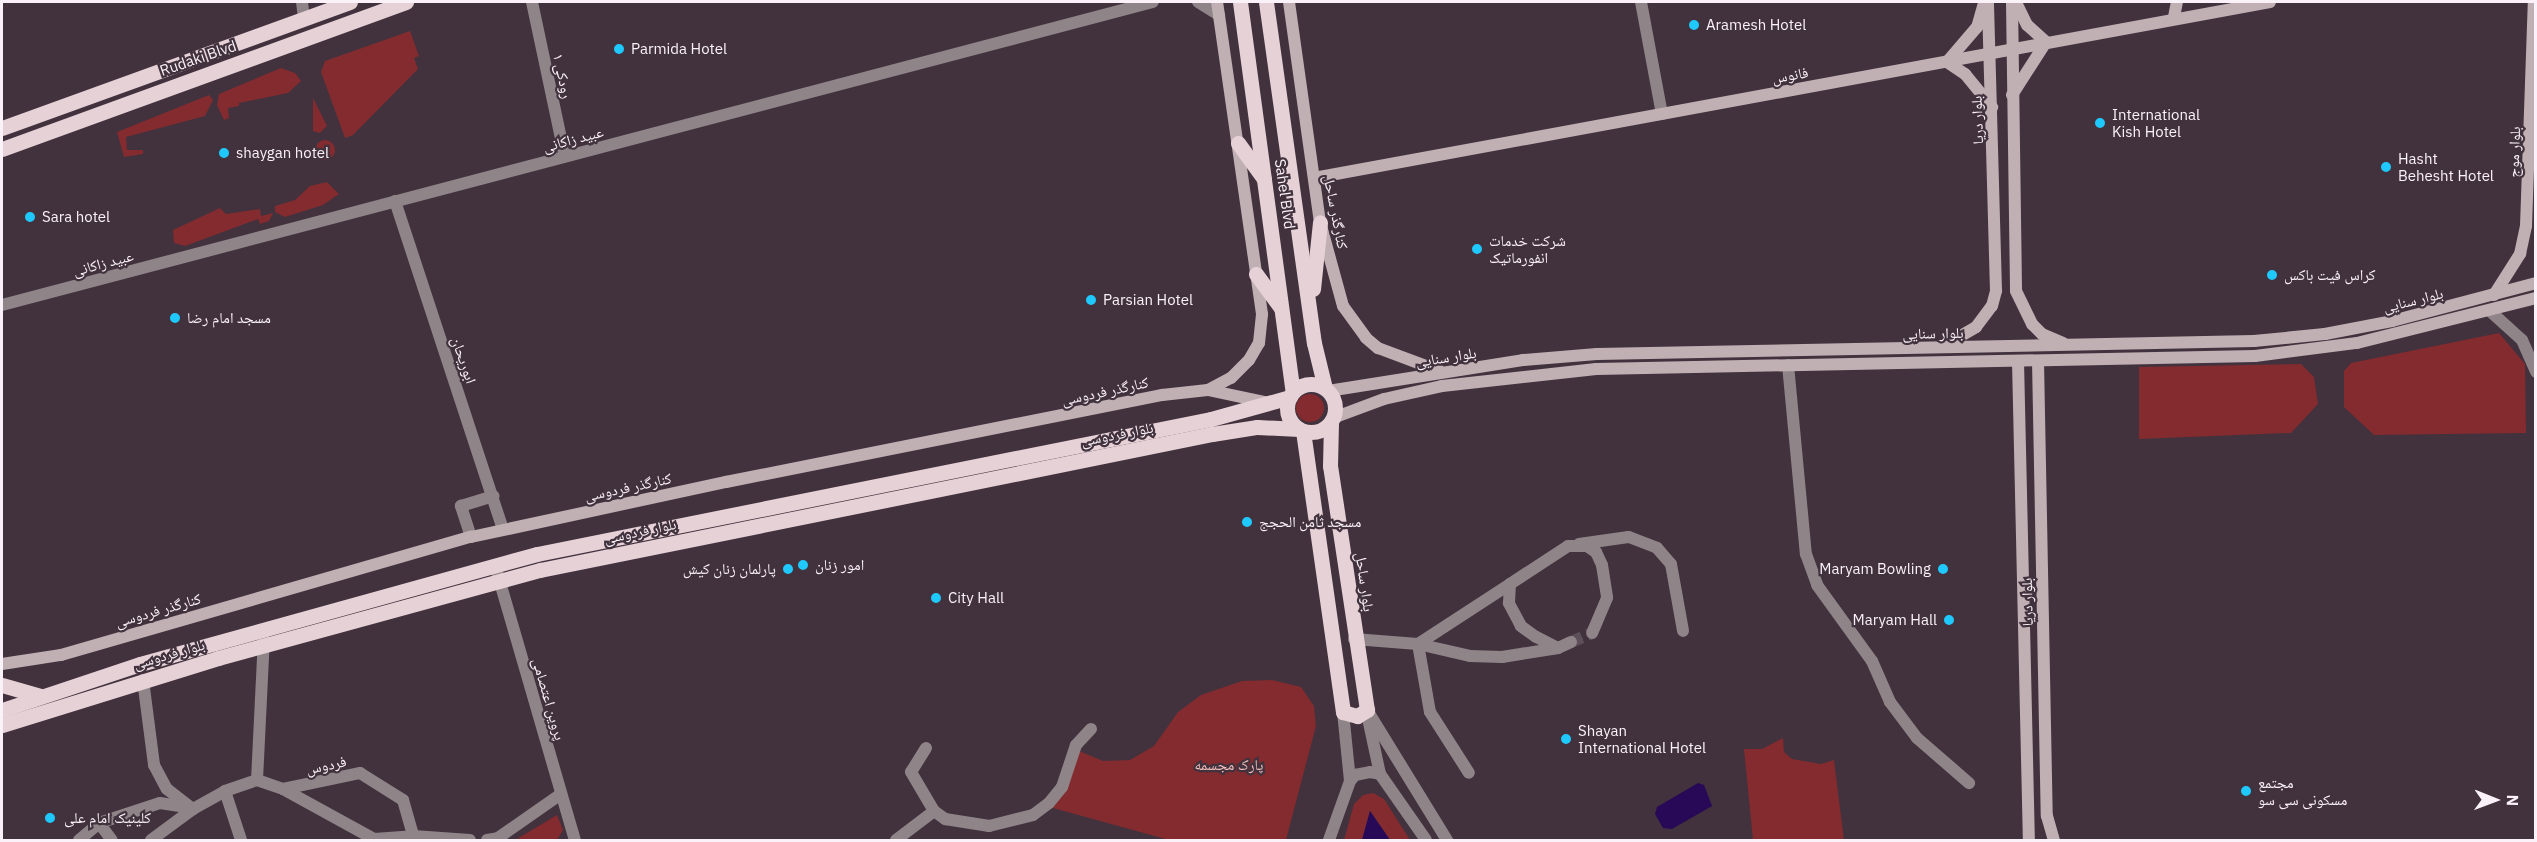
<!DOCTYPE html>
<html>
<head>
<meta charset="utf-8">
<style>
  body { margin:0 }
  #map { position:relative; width:2537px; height:842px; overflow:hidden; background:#41323d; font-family:"IBM Plex Sans","Noto Naskh Arabic",sans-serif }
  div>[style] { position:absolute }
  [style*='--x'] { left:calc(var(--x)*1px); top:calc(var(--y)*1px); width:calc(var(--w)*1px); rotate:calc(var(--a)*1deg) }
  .green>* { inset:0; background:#832b2f }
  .round { border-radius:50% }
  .water>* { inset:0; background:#270957 }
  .street-tunnel>* { height:12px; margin-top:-6px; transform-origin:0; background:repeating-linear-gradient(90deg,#5d4f59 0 12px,transparent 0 18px) }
  .street>* { height:12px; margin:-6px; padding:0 6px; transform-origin:6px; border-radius:6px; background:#8f8487 }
  .secondary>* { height:12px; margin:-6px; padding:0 6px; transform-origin:6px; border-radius:6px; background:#c0b0b4 }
  .primary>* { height:15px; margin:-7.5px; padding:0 7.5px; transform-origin:7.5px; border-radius:7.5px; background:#e6d1d7 }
  .primary>.ring { margin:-7.5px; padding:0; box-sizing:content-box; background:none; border:15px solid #e6d1d7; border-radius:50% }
  .dots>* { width:16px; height:16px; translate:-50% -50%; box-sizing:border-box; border:3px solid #41323d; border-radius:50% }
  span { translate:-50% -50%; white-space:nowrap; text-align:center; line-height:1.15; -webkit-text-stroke:4.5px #41323d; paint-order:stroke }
  .poi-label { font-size:15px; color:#fbf1f8 }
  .left { translate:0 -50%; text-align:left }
  .right { translate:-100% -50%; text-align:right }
  .street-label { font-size:15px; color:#fbf1f8 }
  .park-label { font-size:15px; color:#f0bbb9 }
  .frame { position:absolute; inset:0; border:3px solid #fbf1f8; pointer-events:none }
  .north { position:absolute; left:2465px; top:770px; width:60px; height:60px; -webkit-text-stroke:4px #41323d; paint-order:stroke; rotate:91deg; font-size:16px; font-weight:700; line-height:24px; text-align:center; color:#fbf1f8 }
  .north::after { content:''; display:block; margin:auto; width:21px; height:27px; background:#fbf1f8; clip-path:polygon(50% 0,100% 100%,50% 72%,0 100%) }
</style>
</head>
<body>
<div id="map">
  <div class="green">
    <div style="clip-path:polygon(410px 31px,419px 56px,414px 58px,418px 69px,353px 135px,345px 138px,321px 72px,325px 61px)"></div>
    <div style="clip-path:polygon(281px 68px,295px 73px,301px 81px,288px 93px,239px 103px,239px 106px,228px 108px,229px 118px,224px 120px,217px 105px,219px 94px)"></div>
    <div style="clip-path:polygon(209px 95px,213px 100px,205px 116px,126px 137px,127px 150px,143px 150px,143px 154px,124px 157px,117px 132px)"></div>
    <div style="clip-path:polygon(313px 98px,327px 126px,320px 133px,313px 131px)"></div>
    <div class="round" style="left:315px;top:140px;width:20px;height:20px"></div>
    <div style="clip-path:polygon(327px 182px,339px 194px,323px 205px,285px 217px,275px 212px,275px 206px,295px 200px,310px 186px)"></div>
    <div style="clip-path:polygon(220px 208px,226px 214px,260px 209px,261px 216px,273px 213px,269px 221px,260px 224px,258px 219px,185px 246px,174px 243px,173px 230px)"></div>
    <div style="clip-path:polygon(2499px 333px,2525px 364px,2526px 433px,2374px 435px,2344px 407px,2344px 371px,2351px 363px)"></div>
    <div style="clip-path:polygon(2301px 364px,2314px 377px,2318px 404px,2291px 433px,2139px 439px,2139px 367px)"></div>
    <div class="round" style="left:1296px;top:394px;width:28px;height:28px"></div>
    <div style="clip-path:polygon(1272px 680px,1301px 687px,1314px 706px,1316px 726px,1286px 840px,1169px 840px,1053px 808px,1068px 786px,1079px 751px,1103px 761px,1130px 760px,1154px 746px,1178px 712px,1201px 695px,1242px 681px)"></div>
    <div style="clip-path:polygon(1783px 738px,1784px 752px,1792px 759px,1821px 764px,1834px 760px,1844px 840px,1753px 840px,1744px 749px,1762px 749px)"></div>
    <div style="clip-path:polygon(1373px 793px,1384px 799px,1410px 840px,1390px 840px,1370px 811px,1362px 840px,1344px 840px,1354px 804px,1363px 795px)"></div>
    <div style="clip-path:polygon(557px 815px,563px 830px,557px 840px,515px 840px)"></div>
  </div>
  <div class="water">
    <div style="clip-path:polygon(1698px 783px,1704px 785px,1712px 806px,1672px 829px,1663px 828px,1655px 814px,1657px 807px)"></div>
    <div style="clip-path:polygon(1370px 811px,1390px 840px,1362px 840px)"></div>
  </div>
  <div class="street-tunnel">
    <div style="--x:1571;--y:642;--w:23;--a:-23"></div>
  </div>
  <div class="street">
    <div style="--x:302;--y:2;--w:17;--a:83"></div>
    <div style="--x:532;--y:2;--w:158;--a:78"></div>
    <div style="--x:1198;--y:2;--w:25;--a:32"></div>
    <div style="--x:1641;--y:2;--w:114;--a:79.4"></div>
    <div style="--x:395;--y:201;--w:345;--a:71.8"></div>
    <div style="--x:2;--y:305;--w:1190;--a:-14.75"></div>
    <div style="--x:2490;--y:311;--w:43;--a:42.2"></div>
    <div style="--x:2522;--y:340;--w:35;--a:66"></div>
    <div style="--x:1788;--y:365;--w:190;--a:84.6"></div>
    <div style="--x:1806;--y:554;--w:33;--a:70"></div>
    <div style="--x:1817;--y:585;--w:94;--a:54.1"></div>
    <div style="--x:1872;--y:661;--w:45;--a:66.3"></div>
    <div style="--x:1890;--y:702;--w:45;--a:53.1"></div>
    <div style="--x:1917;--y:738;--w:69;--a:40.9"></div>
    <div style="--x:471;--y:537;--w:33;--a:-108"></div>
    <div style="--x:461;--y:506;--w:34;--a:-17"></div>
    <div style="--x:1579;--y:544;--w:50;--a:-8"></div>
    <div style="--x:1629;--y:537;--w:30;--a:21"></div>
    <div style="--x:1657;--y:548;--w:21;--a:49"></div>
    <div style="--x:1671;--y:564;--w:68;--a:79.8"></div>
    <div style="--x:497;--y:572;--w:279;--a:73.8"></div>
    <div style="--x:1354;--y:639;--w:64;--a:4.5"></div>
    <div style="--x:1418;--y:644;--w:53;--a:13"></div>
    <div style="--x:1470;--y:656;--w:32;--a:2"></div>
    <div style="--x:1502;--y:657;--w:57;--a:-9.1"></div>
    <div style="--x:1571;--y:642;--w:14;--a:155"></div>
    <div style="--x:1558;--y:648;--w:25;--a:-153"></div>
    <div style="--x:1536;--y:637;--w:19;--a:-144"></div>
    <div style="--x:1521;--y:626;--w:26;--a:-118"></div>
    <div style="--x:1509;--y:603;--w:19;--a:-87"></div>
    <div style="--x:1510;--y:584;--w:69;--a:-33.2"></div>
    <div style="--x:1568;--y:546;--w:19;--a:0"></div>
    <div style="--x:1587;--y:546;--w:11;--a:34"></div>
    <div style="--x:1596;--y:552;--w:14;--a:65"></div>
    <div style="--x:1602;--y:565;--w:33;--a:81"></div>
    <div style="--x:1607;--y:598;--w:38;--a:113"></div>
    <div style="--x:1418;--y:644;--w:69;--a:80"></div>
    <div style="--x:1430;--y:712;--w:72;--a:57.4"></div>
    <div style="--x:1418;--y:644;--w:110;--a:-33.1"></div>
    <div style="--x:143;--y:680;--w:86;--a:82.6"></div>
    <div style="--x:154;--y:765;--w:27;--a:62"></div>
    <div style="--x:167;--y:789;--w:33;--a:38"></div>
    <div style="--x:1367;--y:710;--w:153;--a:58.4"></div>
    <div style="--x:1343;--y:712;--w:69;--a:84.2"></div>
    <div style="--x:1369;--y:723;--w:52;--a:77.8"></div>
    <div style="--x:926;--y:748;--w:28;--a:122"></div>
    <div style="--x:911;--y:772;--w:45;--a:59.5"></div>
    <div style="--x:934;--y:811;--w:14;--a:36"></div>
    <div style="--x:945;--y:819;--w:45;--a:9"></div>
    <div style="--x:989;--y:826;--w:45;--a:-14"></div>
    <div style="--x:1033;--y:815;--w:20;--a:-37"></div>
    <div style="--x:1049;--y:803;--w:21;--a:-51"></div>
    <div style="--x:1062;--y:787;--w:44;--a:-71.6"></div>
    <div style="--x:1076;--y:745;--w:22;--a:-47"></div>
    <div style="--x:257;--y:780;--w:141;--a:-87.2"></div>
    <div style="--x:283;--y:789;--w:79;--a:-11.7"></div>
    <div style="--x:360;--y:773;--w:51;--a:32.1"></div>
    <div style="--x:403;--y:800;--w:37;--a:74"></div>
    <div style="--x:225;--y:791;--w:52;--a:71.9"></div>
    <div style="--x:99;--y:823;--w:21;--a:53"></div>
    <div style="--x:79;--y:840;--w:26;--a:-40"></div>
    <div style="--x:99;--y:823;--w:64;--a:-18.2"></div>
    <div style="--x:160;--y:803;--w:31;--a:9"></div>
    <div style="--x:151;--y:840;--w:52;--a:-36.4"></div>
    <div style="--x:193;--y:809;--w:37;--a:-29"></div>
    <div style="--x:225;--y:791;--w:34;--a:-19"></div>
    <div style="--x:257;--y:780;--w:28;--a:19"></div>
    <div style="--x:283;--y:789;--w:104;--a:28.8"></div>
    <div style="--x:374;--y:839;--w:39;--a:-4"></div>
    <div style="--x:413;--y:836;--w:57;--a:4"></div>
    <div style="--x:487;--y:840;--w:11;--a:-10"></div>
    <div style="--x:498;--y:838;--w:77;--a:-34.9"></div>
    <div style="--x:896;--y:840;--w:48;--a:-37.3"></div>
    <div style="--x:1329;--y:840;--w:63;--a:-70.4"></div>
    <div style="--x:1350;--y:781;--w:8;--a:-50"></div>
    <div style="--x:1355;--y:775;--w:15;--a:-11"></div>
    <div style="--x:1370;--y:772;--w:10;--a:11"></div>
    <div style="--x:1380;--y:774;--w:80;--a:55.1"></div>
  </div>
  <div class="secondary">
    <div style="--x:1289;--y:2;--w:222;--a:82"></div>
    <div style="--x:1320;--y:222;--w:87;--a:74.7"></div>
    <div style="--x:1343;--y:306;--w:39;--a:54"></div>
    <div style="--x:1366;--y:338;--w:16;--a:40"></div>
    <div style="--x:1378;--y:348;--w:66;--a:20.4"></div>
    <div style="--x:2012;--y:2;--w:289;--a:89.2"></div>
    <div style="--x:2016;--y:291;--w:37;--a:64"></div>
    <div style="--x:2032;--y:324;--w:14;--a:45"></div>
    <div style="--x:2042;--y:334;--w:23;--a:23"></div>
    <div style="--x:1984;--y:3;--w:25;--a:106"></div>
    <div style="--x:1977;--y:27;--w:46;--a:130.6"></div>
    <div style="--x:1947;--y:62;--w:22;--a:34"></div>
    <div style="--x:1965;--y:74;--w:43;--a:50.7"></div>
    <div style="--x:2174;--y:17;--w:15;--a:-79"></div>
    <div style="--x:2012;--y:95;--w:63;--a:-57.3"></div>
    <div style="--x:2046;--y:42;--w:25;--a:-138"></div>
    <div style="--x:2027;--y:25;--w:25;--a:-116"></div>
    <div style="--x:1314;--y:178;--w:972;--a:-10.43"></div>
    <div style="--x:2494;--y:295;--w:49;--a:-57.6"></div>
    <div style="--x:2520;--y:254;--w:29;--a:-78"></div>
    <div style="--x:2526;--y:226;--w:224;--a:-88"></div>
    <div style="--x:1945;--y:345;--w:36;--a:-30"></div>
    <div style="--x:1976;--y:327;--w:26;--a:-53"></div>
    <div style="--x:1992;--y:306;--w:16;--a:-75"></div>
    <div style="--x:1996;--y:291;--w:289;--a:-91.6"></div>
    <div style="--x:2018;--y:361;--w:479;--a:88.7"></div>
    <div style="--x:2038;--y:361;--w:455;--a:88.9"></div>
    <div style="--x:2047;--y:816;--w:25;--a:74"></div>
    <div style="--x:1208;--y:390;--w:26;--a:-28"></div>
    <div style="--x:1231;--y:378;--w:25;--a:-45"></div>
    <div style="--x:1249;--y:360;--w:20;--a:-60"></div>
    <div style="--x:1259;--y:343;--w:29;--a:-84"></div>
    <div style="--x:1262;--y:314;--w:315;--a:-98.2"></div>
    <div style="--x:1328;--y:391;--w:197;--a:-9"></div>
    <div style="--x:1523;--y:360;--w:74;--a:-4.6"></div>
    <div style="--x:1597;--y:354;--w:657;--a:-1.13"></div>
    <div style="--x:2254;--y:341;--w:71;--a:-5.6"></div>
    <div style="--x:2325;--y:334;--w:68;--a:-11"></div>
    <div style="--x:2392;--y:321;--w:149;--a:-14.8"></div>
    <div style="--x:1333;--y:418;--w:54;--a:-20.4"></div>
    <div style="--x:1384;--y:399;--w:59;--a:-12.6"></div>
    <div style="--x:1442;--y:386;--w:155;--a:-6.3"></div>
    <div style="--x:1596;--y:369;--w:659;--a:-1.13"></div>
    <div style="--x:2255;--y:356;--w:103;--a:-7.3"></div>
    <div style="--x:2357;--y:343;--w:185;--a:-14.1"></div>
    <div style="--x:2;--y:664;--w:60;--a:-8.7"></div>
    <div style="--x:61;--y:655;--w:427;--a:-16.1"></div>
    <div style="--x:471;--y:537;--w:261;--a:-12.2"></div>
    <div style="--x:726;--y:482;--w:445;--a:-11.3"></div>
    <div style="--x:1162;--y:395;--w:46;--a:-6.2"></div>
    <div style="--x:1208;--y:390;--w:62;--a:12"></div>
  </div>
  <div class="primary">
    <div style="--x:1240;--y:2;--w:394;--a:82.3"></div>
    <div style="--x:1266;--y:2;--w:344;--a:82"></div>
    <div style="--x:1314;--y:343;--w:46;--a:76.3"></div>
    <div style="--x:2;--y:128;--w:370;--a:-19.9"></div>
    <div style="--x:1238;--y:143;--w:44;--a:54.2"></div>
    <div style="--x:2;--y:149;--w:430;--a:-20"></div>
    <div style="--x:1256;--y:274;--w:42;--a:53.7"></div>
    <div style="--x:1313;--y:289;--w:67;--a:-84"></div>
    <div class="ring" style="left:1287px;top:384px;width:33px;height:33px"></div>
    <div style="--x:1303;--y:431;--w:284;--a:81.9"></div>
    <div style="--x:1343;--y:712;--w:15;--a:16"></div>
    <div style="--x:1357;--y:716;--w:12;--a:-31"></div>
    <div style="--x:1367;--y:710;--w:247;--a:-98.6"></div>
    <div style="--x:1330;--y:466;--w:44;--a:-88.7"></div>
    <div style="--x:2;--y:685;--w:40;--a:16"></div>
    <div style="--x:2;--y:710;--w:145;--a:-18.4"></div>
    <div style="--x:140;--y:664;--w:412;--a:-15.5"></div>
    <div style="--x:537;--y:554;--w:687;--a:-11.33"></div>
    <div style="--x:1211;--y:419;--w:82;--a:-15.6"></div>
    <div style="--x:2;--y:725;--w:226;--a:-17.2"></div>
    <div style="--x:218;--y:658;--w:334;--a:-15.3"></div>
    <div style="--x:540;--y:570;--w:686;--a:-11.44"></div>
    <div style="--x:1212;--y:434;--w:46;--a:-8.8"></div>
    <div style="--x:1257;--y:427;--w:42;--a:2.7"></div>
  </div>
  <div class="dots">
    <div style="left:1694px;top:25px;background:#1fc9fd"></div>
    <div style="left:619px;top:49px;background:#1fc9fd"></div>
    <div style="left:2100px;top:123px;background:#1fc9fd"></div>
    <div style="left:224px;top:153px;background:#1fc9fd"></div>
    <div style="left:2386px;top:167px;background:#1fc9fd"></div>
    <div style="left:30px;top:217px;background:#1fc9fd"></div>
    <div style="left:1477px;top:249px;background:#1fc9fd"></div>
    <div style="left:2272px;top:275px;background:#1fc9fd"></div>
    <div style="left:1091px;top:300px;background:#1fc9fd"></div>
    <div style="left:175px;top:318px;background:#1fc9fd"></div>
    <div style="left:1247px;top:522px;background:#1fc9fd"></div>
    <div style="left:803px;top:565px;background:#1fc9fd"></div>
    <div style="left:788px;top:569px;background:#1fc9fd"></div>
    <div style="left:1943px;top:569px;background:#1fc9fd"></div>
    <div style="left:936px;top:598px;background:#1fc9fd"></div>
    <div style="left:1949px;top:620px;background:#1fc9fd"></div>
    <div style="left:1566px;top:739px;background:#1fc9fd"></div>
    <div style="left:2246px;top:791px;background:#1fc9fd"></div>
    <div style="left:50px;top:818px;background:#1fc9fd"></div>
  </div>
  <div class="poi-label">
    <span class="left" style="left:1706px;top:25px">Aramesh Hotel</span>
    <span class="left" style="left:631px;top:49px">Parmida Hotel</span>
    <span class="left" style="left:2112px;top:123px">International<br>Kish Hotel</span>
    <span class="left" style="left:236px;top:153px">shaygan hotel</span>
    <span class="left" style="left:2398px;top:167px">Hasht<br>Behesht Hotel</span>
    <span class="left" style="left:42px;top:217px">Sara hotel</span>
    <span class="left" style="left:1489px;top:249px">شرکت خدمات<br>انفورماتیک</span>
    <span class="left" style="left:2284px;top:275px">کراس فیت باکس</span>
    <span class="left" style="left:1103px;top:300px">Parsian Hotel</span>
    <span class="left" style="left:187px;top:318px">مسجد امام رضا</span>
    <span class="left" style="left:1259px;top:522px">مسجد ثامن الحجج</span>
    <span class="left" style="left:815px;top:565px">امور زنان</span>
    <span class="right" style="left:776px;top:569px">پارلمان زنان کیش</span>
    <span class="right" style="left:1931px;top:569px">Maryam Bowling</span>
    <span class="left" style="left:948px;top:598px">City Hall</span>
    <span class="right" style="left:1937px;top:620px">Maryam Hall</span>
    <span class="left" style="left:1578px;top:739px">Shayan<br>International Hotel</span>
    <span class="left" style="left:2258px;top:791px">مجتمع<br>مسکونی سی سو</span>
    <span class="left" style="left:64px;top:818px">کلینیک امام علی</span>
  </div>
  <div class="street-label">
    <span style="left:198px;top:58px;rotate:-19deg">Rudaki Blvd</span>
    <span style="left:1790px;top:75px;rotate:-10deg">فانوس</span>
    <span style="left:563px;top:76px;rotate:78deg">رودکی ۱</span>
    <span style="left:1977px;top:120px;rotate:-92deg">بلوار دریا</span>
    <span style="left:573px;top:139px;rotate:-15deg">عبید زاکانی</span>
    <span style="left:2514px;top:152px;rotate:-88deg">بلوار موج</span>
    <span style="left:1285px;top:194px;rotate:82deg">Sahel Blvd</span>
    <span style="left:1336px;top:212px;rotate:79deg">کنارگذر ساحل</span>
    <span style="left:103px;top:263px;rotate:-15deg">عبید زاکانی</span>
    <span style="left:2413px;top:300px;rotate:-14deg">بلوار سنایی</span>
    <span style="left:1933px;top:333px;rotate:-1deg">بلوار سنایی</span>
    <span style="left:1446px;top:357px;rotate:-9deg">بلوار سنایی</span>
    <span style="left:464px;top:360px;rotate:71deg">ابوریحان</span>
    <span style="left:1105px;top:391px;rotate:-12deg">کنارگذر فردوسی</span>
    <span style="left:1117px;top:434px;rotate:-11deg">بلوار فردوسی</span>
    <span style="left:628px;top:487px;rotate:-12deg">کنارگذر فردوسی</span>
    <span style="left:640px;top:531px;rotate:-12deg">بلوار فردوسی</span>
    <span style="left:1365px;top:582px;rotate:82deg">بلوار ساحل</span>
    <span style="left:2027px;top:602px;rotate:-91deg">بلوار دریا</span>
    <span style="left:158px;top:610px;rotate:-16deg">کنارگذر فردوسی</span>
    <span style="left:169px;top:654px;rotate:-16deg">بلوار فردوسی</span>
    <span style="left:549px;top:699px;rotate:74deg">پروین اعتصامی</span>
    <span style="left:326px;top:765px;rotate:-12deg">فردوس</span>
  </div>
  <div class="park-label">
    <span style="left:1229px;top:765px">پارک مجسمه</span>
  </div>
  <div class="frame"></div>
  <div class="north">N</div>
</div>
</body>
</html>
